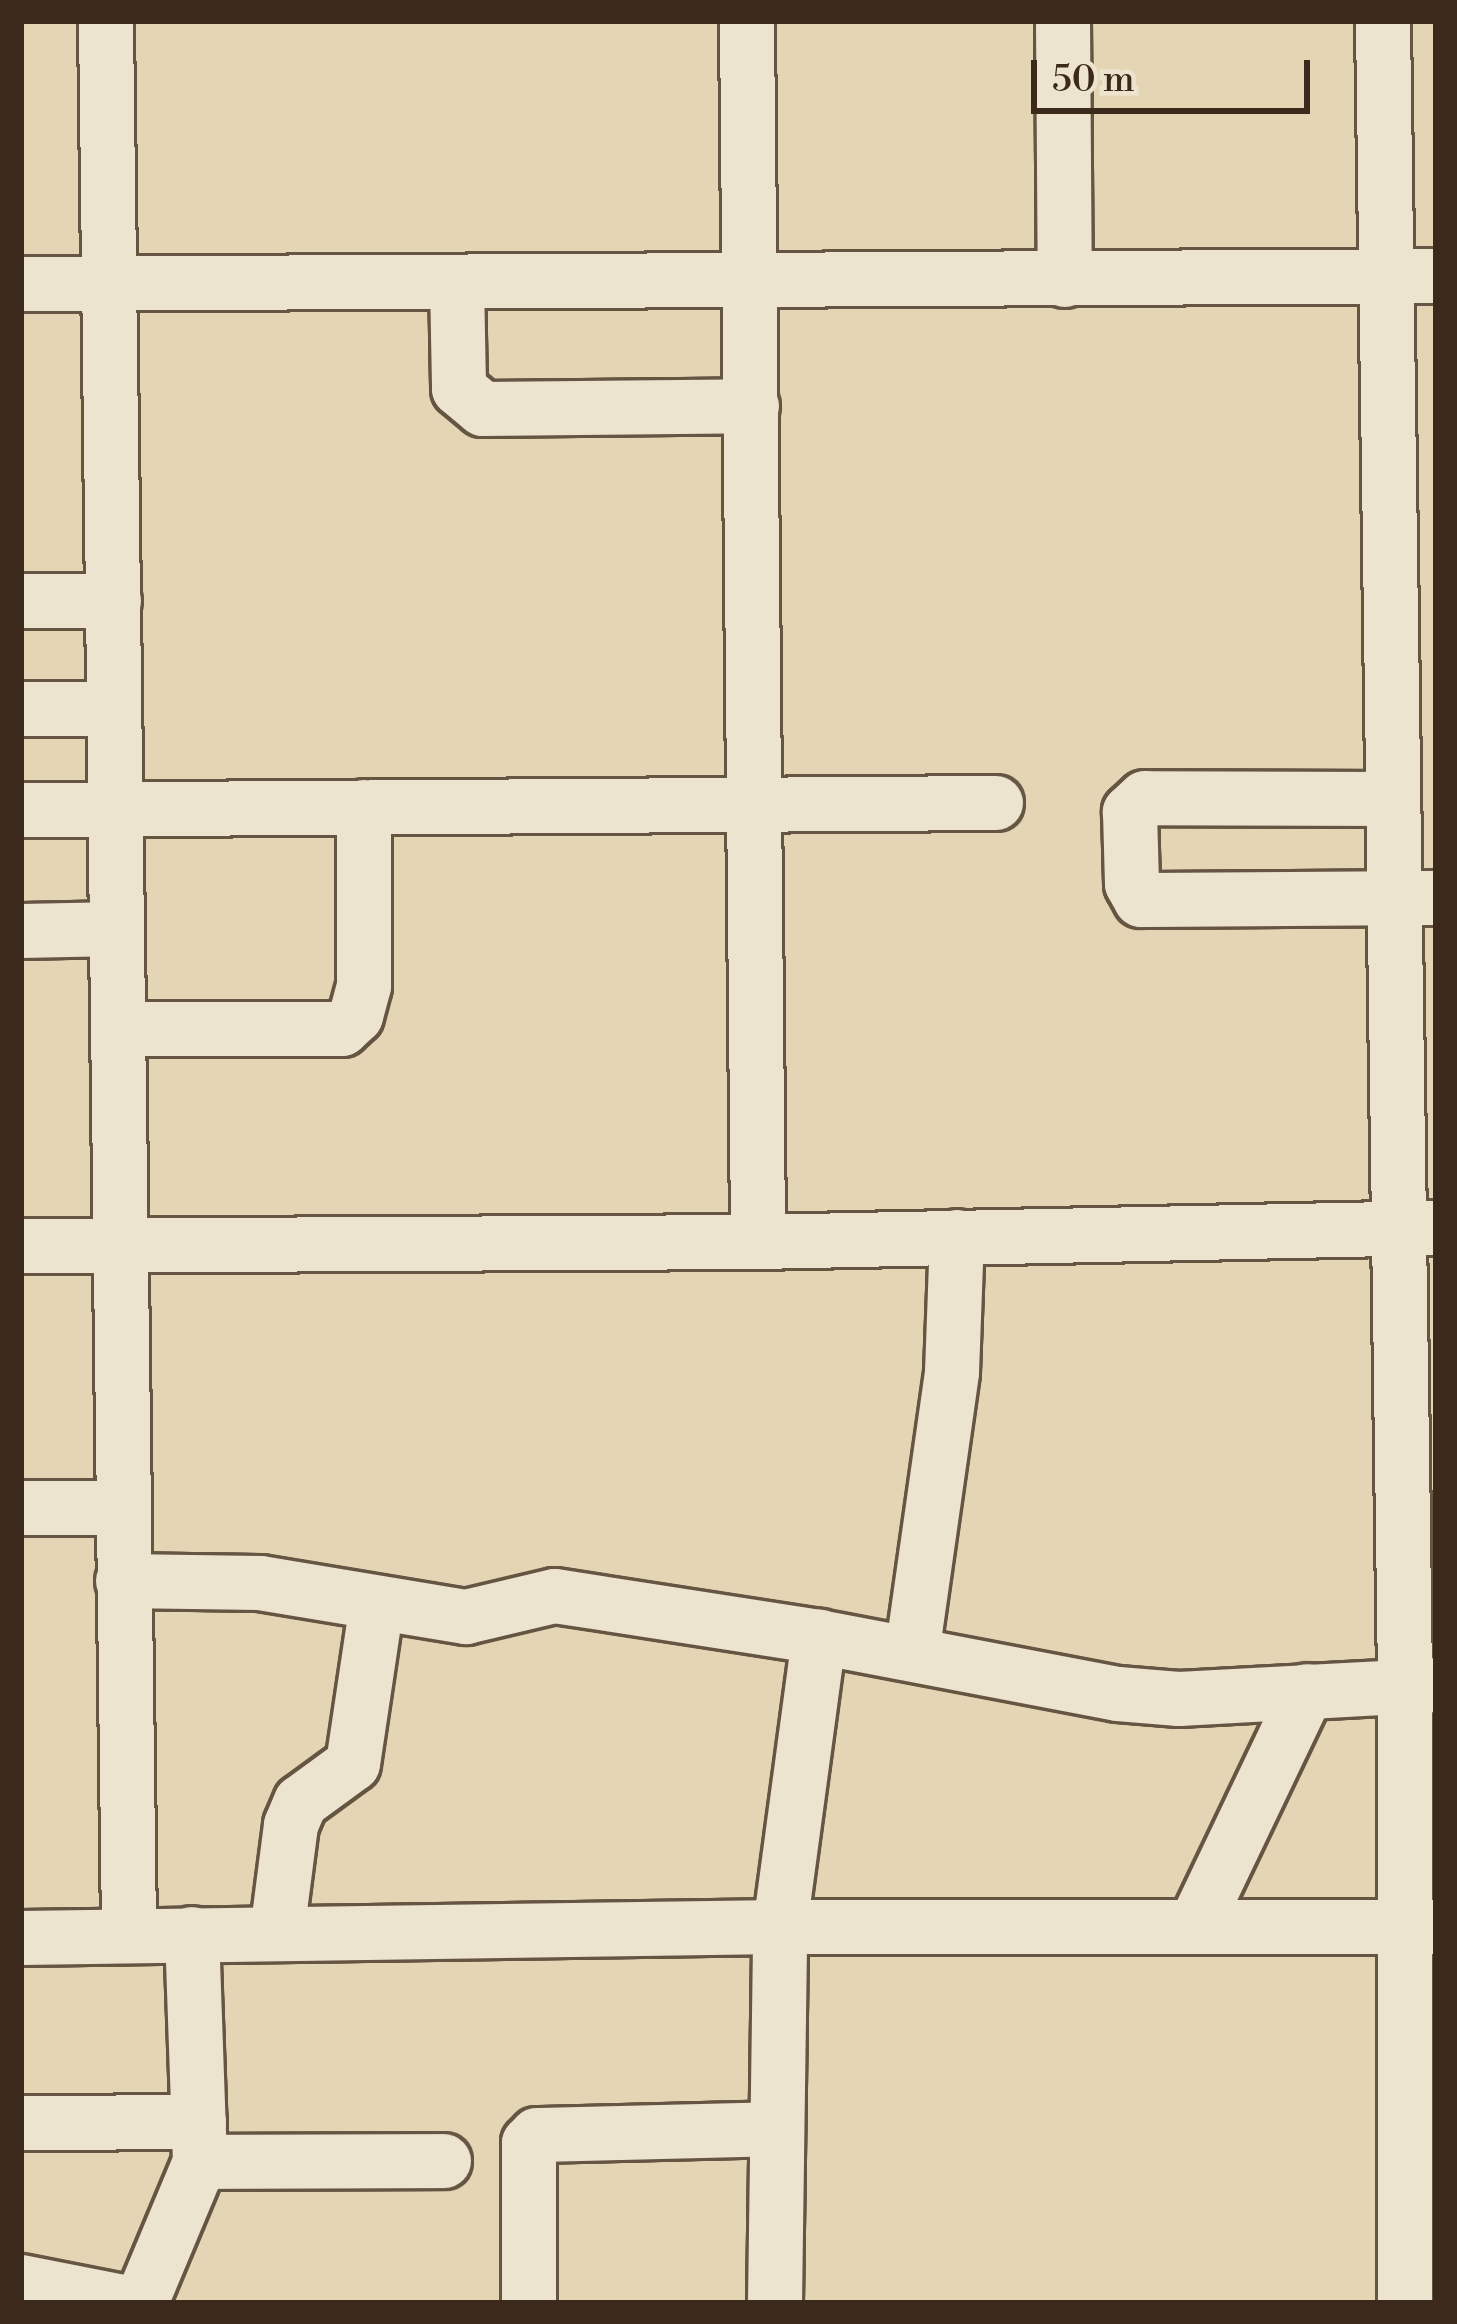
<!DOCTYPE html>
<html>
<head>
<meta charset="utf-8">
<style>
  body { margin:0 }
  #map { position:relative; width:1457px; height:2324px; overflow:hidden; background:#e4d6b5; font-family:"Libre Bodoni",serif }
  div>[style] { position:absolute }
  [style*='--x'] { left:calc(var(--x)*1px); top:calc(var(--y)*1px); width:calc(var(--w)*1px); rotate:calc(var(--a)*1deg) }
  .roads { filter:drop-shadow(3px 0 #655542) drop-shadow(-3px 0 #655542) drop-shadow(0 3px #655542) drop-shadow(0 -3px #655542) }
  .minor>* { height:54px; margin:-27px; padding:0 27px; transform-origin:27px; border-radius:27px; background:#ede4cf }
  span { translate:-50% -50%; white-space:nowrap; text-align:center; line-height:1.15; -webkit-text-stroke:9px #ede4cf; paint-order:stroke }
  .frame { position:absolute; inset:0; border:24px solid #3b2a1b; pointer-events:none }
  .scale { position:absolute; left:1031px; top:60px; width:279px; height:54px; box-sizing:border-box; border:6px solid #3b2a1b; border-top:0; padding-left:15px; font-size:36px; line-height:42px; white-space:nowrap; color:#3b2a1b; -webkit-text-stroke:9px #ede4cf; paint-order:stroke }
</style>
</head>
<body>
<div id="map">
  <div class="roads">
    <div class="minor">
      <div style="--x:106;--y:21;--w:1914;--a:89.31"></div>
      <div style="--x:747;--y:21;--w:1221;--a:89.48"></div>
      <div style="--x:1063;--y:21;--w:259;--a:89.6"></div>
      <div style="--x:1383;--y:21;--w:1665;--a:89.24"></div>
      <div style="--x:1405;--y:1686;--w:617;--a:90"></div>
      <div style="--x:457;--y:282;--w:107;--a:88.9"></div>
      <div style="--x:459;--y:389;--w:31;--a:40"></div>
      <div style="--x:483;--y:409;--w:269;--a:-0.6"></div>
      <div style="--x:21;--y:284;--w:1415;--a:-0.32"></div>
      <div style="--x:21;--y:601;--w:93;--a:0"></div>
      <div style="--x:21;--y:709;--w:93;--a:0"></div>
      <div style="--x:1391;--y:799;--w:246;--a:-179.8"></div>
      <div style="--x:1145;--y:798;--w:21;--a:137"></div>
      <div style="--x:1130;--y:812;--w:72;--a:88.4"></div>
      <div style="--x:1132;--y:884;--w:18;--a:61"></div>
      <div style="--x:1141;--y:900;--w:295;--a:-0.4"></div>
      <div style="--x:21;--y:810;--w:975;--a:-0.41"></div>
      <div style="--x:21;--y:931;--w:94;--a:-1.2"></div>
      <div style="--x:118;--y:1029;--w:224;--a:0"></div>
      <div style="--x:342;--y:1029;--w:19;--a:-43"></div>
      <div style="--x:356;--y:1016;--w:31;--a:-75"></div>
      <div style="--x:364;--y:986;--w:179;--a:-90"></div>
      <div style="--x:21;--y:1246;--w:737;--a:-0.31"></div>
      <div style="--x:758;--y:1242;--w:678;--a:-1.18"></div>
      <div style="--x:21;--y:1508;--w:100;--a:0"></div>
      <div style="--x:123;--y:1581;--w:137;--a:0.8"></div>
      <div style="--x:260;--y:1583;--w:209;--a:9.4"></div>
      <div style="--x:466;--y:1617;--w:91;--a:-13.3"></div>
      <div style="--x:555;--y:1596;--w:267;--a:8.8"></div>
      <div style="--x:819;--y:1637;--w:304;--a:10.8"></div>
      <div style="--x:1118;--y:1694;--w:61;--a:4.7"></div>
      <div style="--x:1179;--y:1699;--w:257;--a:-3.1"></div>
      <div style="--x:912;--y:1654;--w:285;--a:-81.9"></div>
      <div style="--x:952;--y:1372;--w:135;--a:-87.9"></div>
      <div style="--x:1196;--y:1924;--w:258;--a:-64.5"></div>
      <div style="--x:277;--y:1933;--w:109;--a:-82.6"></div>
      <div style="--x:291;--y:1825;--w:25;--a:-67"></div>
      <div style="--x:301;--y:1802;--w:64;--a:-36.2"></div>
      <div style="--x:353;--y:1764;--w:162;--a:-81.5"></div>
      <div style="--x:21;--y:1938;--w:759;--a:-0.83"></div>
      <div style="--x:780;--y:1927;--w:656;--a:0"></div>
      <div style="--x:21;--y:2123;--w:178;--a:-0.3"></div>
      <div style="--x:200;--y:2162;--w:244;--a:-0.2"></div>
      <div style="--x:21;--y:2282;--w:109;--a:11.1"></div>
      <div style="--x:141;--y:2303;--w:153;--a:-67.3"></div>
      <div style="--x:200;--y:2162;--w:228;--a:-92"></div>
      <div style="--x:529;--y:2303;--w:160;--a:-90"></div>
      <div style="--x:529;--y:2143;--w:11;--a:-45"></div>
      <div style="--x:537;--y:2135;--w:238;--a:-1.4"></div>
      <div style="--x:775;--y:2303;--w:376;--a:-89.2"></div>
      <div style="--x:780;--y:1927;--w:293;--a:-82.3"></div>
    </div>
  </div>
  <div class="frame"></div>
  <div class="scale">50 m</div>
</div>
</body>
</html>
